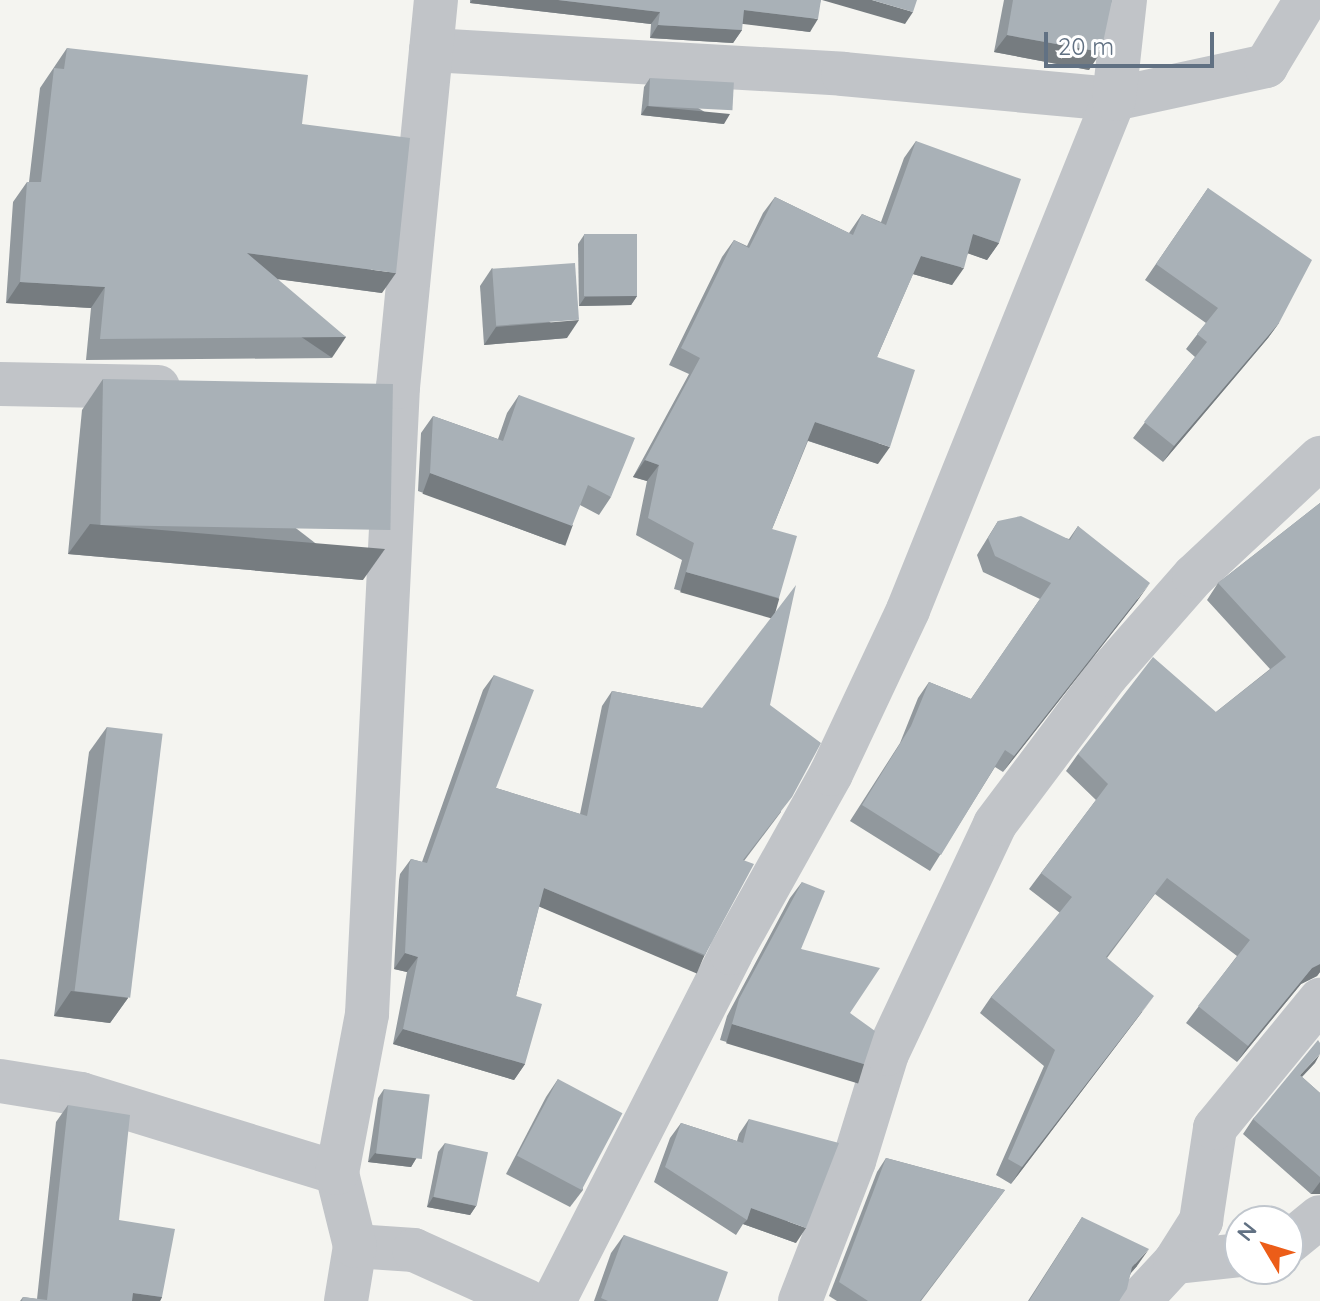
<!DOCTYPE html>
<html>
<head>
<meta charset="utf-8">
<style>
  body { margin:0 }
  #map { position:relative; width:1320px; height:1301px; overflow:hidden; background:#f4f4f0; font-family:Quicksand,sans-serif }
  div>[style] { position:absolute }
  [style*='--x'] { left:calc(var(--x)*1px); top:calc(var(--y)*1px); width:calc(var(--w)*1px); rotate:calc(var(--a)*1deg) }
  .street>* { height:44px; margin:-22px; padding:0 22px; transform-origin:22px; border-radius:22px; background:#c1c4c8 }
  .wall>* { inset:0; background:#91989d }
  .shaded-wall>* { inset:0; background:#767c80; transform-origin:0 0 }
  .building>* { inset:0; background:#a9b1b7; transform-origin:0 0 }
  span { translate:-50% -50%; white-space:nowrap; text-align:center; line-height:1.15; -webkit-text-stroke:8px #fff; paint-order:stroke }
  .north { position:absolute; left:1224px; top:1205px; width:80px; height:80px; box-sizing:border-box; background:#fff; border:2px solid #c0c6cd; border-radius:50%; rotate:308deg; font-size:22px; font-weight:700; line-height:32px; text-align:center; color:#617183 }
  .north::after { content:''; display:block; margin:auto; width:28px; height:36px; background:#ec5d18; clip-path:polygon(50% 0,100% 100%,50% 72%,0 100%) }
  .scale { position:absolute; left:1044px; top:32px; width:170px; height:36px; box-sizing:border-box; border:4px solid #617183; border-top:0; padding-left:10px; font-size:24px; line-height:28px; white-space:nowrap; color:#617183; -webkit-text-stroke:6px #fff; paint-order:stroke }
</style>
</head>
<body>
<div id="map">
  <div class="street">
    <div style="--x:431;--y:50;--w:413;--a:3.3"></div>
    <div style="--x:843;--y:74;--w:272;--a:5.3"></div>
    <div style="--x:1114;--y:99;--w:156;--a:-12.2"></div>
    <div style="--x:1266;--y:66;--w:77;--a:-58.8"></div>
    <div style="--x:0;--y:384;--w:158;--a:1.1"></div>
    <div style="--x:0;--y:1081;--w:82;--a:9.1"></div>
    <div style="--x:81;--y:1094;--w:268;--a:17.1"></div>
    <div style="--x:1288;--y:1243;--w:41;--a:-39.1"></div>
    <div style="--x:355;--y:1246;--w:59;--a:3.9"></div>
    <div style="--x:414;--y:1250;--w:124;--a:24.3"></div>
    <div style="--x:1175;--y:1262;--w:65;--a:-6.1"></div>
    <div style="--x:346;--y:1301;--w:56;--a:-80.7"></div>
    <div style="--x:355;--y:1246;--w:75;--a:-103.9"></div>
    <div style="--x:337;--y:1173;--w:162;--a:-79.3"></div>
    <div style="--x:367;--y:1014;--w:628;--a:-87.17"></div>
    <div style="--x:398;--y:387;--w:389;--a:-84.4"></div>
    <div style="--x:554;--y:1301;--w:390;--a:-63"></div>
    <div style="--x:731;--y:953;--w:205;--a:-60.8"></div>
    <div style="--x:831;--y:774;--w:181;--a:-64.8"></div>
    <div style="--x:908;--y:610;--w:551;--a:-68.04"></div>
    <div style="--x:1114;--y:99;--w:100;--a:-83.7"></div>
    <div style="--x:800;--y:1301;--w:150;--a:-68.9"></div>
    <div style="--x:854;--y:1161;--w:112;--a:-72.9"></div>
    <div style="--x:887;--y:1054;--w:254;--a:-64.8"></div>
    <div style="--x:995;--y:824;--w:186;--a:-53.1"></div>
    <div style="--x:1107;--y:675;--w:132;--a:-48.7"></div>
    <div style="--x:1194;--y:576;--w:173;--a:-43.1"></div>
    <div style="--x:1139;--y:1301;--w:53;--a:-47.3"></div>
    <div style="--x:1175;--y:1262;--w:49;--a:-57.6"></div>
    <div style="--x:1201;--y:1221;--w:94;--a:-81.4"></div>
    <div style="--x:1215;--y:1128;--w:166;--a:-50.6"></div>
  </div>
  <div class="wall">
    <div style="clip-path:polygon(470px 0,821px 0,810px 32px,742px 23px,742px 30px,733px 43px,650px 38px,651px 24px,470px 3px)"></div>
    <div style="clip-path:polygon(1004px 0,1112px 0,1089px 70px,994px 52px)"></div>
    <div style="clip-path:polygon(67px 48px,302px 124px,382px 293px,278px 279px,332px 358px,86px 360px,91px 308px,6px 303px,13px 202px,27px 182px,29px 182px,40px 88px)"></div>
    <div style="clip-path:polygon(650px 78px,724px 124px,641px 115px,644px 87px)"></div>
    <div style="clip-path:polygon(916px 141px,999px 243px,987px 260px,968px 253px,952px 285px,913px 274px,877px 357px,878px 464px,808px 441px,772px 529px,779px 598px,767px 615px,674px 589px,682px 560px,636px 535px,647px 481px,633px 477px,689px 374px,669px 365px,722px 257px,734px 240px,747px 246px,763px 213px,775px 197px,849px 233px,862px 214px,881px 222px,904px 158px)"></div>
    <div style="clip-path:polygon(1208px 188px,1279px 323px,1268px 338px,1163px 462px,1133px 438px,1195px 357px,1186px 349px,1206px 323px,1145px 280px)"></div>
    <div style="clip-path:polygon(584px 235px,637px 296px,631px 305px,579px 306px,578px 244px)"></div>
    <div style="clip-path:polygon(492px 268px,567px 338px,484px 345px,480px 286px)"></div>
    <div style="clip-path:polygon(103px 379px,363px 580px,68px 554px,82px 410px)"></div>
    <div style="clip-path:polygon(519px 395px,611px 497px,599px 515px,580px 505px,560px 544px,418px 491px,421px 433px,433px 416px,498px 439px,507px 413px)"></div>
    <div style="clip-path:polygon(1320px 503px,1320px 972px,1317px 976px,1301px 984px,1237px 1062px,1186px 1023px,1237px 956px,1155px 894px,1107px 958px,1142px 1012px,1011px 1184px,996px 1175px,1044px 1066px,980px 1013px,991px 997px,1060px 913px,1029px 889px,1096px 800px,1066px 771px,1078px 754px,1216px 712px,1270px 669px,1207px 600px,1218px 583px)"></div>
    <div style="clip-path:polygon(998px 521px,1069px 539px,1078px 526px,1138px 600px,1003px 772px,995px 767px,930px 871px,850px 821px,900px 743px,918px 698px,929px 682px,971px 699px,1040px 599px,983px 572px,977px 555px)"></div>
    <div style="clip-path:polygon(494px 675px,496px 788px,580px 814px,602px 706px,612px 691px,702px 708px,770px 705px,781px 812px,744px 861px,705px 955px,694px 970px,539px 906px,516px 996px,525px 1064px,514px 1080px,393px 1044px,407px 972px,394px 969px,399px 880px,400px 874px,411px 859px,422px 862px,483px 690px)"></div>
    <div style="clip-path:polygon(107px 727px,128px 998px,110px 1023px,54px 1016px,89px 752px)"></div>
    <div style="clip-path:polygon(802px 882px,801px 949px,850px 1013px,864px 1064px,853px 1081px,720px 1040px,727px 1016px,790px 898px)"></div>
    <div style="clip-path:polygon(1315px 1063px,1302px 1077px,1320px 1093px,1320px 1194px,1311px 1194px,1243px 1134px,1253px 1119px)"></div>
    <div style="clip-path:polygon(558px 1079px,583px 1190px,570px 1207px,506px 1174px,546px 1097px)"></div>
    <div style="clip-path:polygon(384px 1089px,417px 1157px,411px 1167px,368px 1162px,378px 1098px)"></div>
    <div style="clip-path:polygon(68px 1105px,119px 1220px,162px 1297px,160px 1301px,20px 1301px,23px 1297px,37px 1299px,56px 1122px)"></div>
    <div style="clip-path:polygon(749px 1119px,796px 1243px,743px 1224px,736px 1235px,654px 1182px,670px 1138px,681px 1123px,737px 1141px,739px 1134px)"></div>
    <div style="clip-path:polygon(445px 1143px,476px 1206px,470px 1215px,427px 1207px,438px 1152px)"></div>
    <div style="clip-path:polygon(886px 1158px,1005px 1190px,921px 1301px,837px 1301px,829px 1296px,877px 1172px)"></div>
    <div style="clip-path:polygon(1082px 1217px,1137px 1266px,1131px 1273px,1119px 1301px,1028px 1301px)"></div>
    <div style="clip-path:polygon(624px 1235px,718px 1301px,594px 1301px,611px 1253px)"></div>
  </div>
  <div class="shaded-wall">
    <div style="clip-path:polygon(472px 0,558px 0,660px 12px,651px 24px,470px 3px)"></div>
    <div style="clip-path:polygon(822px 0,872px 0,913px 12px,905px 24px)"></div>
    <div style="clip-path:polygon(744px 10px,818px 19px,810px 32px,735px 23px)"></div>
    <div style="clip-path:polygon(658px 25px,742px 30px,733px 43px,650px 38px)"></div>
    <div style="clip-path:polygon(1007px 35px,1101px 52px,1089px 70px,994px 52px)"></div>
    <div style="clip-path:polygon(647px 106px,730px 114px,724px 124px,641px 115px)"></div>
    <div style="clip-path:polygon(973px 234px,999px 243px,987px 260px,961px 251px)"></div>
    <div style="clip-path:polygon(247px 253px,396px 273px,382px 293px,232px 273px)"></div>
    <div style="clip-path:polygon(921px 256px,964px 268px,952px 285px,909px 273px)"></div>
    <div style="clip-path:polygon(20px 282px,105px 287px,91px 308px,6px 303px)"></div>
    <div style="clip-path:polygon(637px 296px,631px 305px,579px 306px,585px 297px)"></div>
    <div style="clip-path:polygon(579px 320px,567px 338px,484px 345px,496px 327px)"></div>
    <div style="clip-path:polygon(1279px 323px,1268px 338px,1163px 462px,1174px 446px)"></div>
    <div style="left:346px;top:337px;width:25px;height:246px;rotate:124deg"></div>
    <div style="clip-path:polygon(815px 422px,890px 447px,878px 464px,803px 439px)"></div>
    <div style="clip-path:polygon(645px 460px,659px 465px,647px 481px,633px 477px)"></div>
    <div style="left:430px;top:473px;width:152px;height:22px;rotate:20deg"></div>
    <div style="clip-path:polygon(90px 524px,385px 549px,363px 580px,68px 554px)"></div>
    <div style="left:686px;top:572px;width:97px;height:21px;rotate:16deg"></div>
    <div style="clip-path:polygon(1150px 583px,1138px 600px,1003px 772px,1014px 756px)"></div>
    <div style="left:544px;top:888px;width:174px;height:19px;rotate:23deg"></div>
    <div style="clip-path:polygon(405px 953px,418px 957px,407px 972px,394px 969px)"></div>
    <div style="clip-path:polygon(1320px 964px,1320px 972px,1317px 976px,1301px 984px,1237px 1062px,1248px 1046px,1312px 968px)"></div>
    <div style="clip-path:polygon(71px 991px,128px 998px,110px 1023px,54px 1016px)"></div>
    <div style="clip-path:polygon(1154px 996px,1142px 1012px,1011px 1184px,1022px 1167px)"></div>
    <div style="left:732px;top:1024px;width:138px;height:20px;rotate:17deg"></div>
    <div style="clip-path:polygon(403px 1029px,525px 1064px,514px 1080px,393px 1044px)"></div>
    <div style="clip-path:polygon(1320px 1054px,1315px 1063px,1289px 1090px,1300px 1075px)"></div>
    <div style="clip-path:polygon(375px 1153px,417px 1157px,411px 1167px,368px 1162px)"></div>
    <div style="clip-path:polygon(1320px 1182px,1320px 1194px,1311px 1194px)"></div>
    <div style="clip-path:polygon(433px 1197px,476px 1206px,470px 1215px,427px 1207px)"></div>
    <div style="clip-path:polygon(751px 1208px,806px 1228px,796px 1243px,743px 1224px,747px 1220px)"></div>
    <div style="clip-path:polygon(1149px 1249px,1137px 1266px,1120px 1285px,1132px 1267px)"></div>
    <div style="clip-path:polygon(133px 1293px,162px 1297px,160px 1301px,127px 1301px)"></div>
  </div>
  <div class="building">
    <div style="clip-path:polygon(558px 0,821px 0,818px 19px,744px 10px,742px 30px,658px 25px,660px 12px)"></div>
    <div style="clip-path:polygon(872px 0,917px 0,913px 12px)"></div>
    <div style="clip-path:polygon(1013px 0,1112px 0,1101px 52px,1007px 35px)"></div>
    <div style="clip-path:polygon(67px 48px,308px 75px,302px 124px,410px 138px,396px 273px,247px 253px,346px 337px,100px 339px,105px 287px,20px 282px,27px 182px,41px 182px,54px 68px,64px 69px)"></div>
    <div style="left:650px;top:78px;width:84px;height:28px;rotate:3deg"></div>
    <div style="clip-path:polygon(916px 141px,1021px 179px,999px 243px,973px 234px,964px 268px,921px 256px,877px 357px,915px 370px,890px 447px,815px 422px,772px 529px,797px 536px,779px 598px,686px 572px,694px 543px,648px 518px,659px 465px,645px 460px,700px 358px,681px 348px,734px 240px,749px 248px,775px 197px,853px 235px,862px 214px,886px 225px)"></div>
    <div style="clip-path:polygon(1208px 188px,1312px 260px,1279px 323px,1174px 446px,1144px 422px,1207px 342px,1197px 334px,1218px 308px,1156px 264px)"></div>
    <div style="left:637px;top:234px;width:62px;height:53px;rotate:90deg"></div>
    <div style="left:575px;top:263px;width:57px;height:83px;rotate:86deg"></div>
    <div style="left:103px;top:379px;width:290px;height:146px;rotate:1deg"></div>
    <div style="clip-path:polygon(519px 395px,635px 438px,611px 497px,588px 485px,572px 526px,430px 473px,433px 416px,503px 441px)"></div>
    <div style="clip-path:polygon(1320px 503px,1320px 964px,1312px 968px,1248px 1046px,1198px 1006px,1250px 940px,1167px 878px,1106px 957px,1154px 996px,1022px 1167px,1008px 1159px,1055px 1050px,991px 997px,1072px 897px,1041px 873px,1108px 784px,1078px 754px,1153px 657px,1216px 712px,1286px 657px,1218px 583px)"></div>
    <div style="clip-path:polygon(1021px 516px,1070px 540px,1078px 526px,1150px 583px,1014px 756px,1005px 750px,941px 855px,862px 805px,911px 726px,929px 682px,971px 699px,1051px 583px,995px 556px,988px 538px,998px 521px)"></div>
    <div style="clip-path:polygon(796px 585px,770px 705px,821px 743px,792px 797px,743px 860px,754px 864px,705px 955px,544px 888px,516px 996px,542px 1004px,525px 1064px,403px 1029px,418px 957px,405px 953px,409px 865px,411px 859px,427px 863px,494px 675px,534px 690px,496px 788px,587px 816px,612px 691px,702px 708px)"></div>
    <div style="left:107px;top:727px;width:56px;height:266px;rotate:7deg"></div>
    <div style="clip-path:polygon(802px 882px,825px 891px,801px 949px,880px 968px,850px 1013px,875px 1031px,864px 1064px,732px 1024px,739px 999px)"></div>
    <div style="clip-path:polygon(1318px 1040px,1320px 1043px,1320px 1054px,1300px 1075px,1320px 1093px,1320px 1177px,1253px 1119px)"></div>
    <div style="left:558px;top:1079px;width:73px;height:87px;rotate:28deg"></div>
    <div style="left:384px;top:1089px;width:46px;height:65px;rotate:7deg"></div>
    <div style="clip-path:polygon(68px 1105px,130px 1115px,119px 1220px,175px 1229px,162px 1297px,133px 1293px,132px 1301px,22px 1301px,23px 1297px,47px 1300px)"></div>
    <div style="clip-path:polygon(749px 1119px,839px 1143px,806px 1228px,751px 1208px,747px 1220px,665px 1167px,681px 1123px,743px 1143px)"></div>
    <div style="left:445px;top:1143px;width:44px;height:55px;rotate:12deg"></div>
    <div style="clip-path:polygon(886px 1158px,1005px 1190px,920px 1301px,868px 1301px,839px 1282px)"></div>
    <div style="clip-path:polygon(1082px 1217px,1149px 1249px,1132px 1267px,1127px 1289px,1119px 1301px,1029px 1301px)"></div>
    <div style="clip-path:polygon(624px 1235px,728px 1272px,718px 1301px,608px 1301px,601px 1298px)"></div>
  </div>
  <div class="north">N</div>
  <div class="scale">20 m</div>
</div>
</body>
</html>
